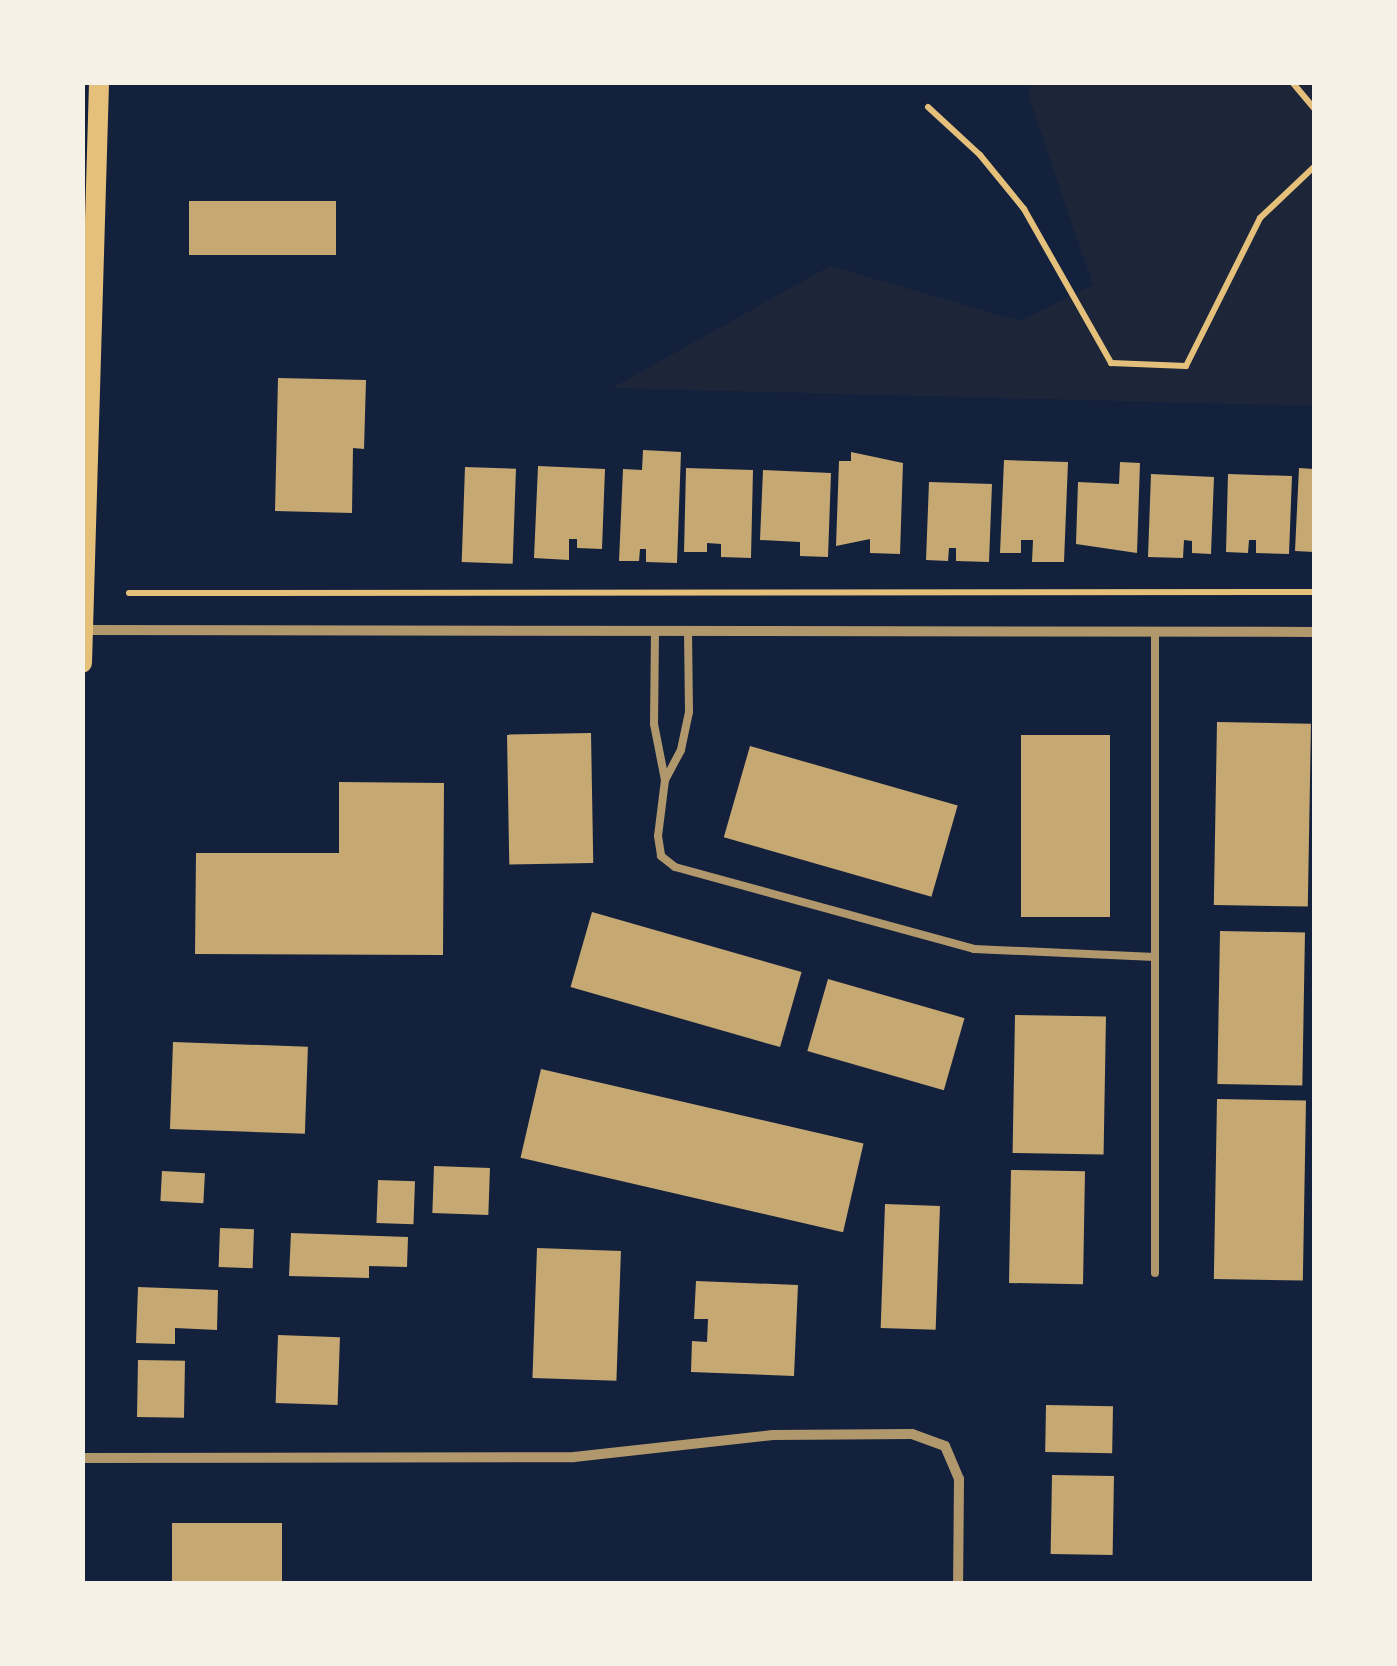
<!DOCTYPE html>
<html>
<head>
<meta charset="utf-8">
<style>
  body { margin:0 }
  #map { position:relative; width:1397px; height:1666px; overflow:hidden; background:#14213d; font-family:Quicksand,sans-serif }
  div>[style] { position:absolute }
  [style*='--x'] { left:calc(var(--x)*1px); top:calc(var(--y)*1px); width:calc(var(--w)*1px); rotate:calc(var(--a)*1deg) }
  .green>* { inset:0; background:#1d2539 }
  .building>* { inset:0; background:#c6a872; transform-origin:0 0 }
  .path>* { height:6px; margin:-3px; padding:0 3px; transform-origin:3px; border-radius:3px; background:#e5c07b }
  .service>* { height:8px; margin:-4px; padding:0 4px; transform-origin:4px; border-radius:4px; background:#b1986c }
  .minor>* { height:10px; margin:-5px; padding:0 5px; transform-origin:5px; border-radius:5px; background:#b1986c }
  .secondary>* { height:20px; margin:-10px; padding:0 10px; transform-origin:10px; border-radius:10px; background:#e5c07b }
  span { translate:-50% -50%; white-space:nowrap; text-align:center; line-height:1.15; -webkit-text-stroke:10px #f6f1e7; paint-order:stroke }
  .frame { position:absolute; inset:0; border:85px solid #f6f1e7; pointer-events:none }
</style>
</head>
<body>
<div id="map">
  <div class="green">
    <div style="clip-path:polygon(1031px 83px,1314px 83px,1314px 406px,612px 388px,830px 266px,1020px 321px,1093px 285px,1029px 97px)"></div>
  </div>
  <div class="building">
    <div style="left:189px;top:201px;width:147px;height:54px"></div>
    <div style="clip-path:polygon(278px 378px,366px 380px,364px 449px,353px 448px,352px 513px,275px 511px)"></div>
    <div style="clip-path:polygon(643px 450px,681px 452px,677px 563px,646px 562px,646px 549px,640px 549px,639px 561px,619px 561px,623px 469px,642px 470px)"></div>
    <div style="clip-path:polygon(851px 452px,903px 463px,900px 554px,870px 553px,870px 539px,836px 546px,839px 461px,851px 461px)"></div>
    <div style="clip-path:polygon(1004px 460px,1068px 462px,1064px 562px,1032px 562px,1033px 540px,1021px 540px,1021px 553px,1000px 553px)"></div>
    <div style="clip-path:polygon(1120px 462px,1140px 463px,1137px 553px,1076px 544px,1078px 482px,1119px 484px)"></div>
    <div style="clip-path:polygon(538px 466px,605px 469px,602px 549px,577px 548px,577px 539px,569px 539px,569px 560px,534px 558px)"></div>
    <div style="left:465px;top:467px;width:51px;height:95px;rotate:2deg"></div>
    <div style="clip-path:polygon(686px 468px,753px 470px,751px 558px,721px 557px,721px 544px,707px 543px,707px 552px,684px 552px)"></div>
    <div style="clip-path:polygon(1299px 468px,1314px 469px,1314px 552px,1295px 551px)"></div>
    <div style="clip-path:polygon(763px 470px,831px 473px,828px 557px,800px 556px,800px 542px,760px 540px)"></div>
    <div style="clip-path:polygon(1151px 474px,1214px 477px,1211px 554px,1192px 553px,1192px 541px,1184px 540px,1183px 558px,1148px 557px)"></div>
    <div style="clip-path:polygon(1228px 474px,1292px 476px,1289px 554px,1256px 553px,1256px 540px,1249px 540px,1248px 553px,1226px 552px)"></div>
    <div style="clip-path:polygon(929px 482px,992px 484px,989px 562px,956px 561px,956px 548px,949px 548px,948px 561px,926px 560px)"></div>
    <div style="left:1217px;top:722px;width:94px;height:183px;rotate:1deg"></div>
    <div style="left:591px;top:733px;width:130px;height:84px;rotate:89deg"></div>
    <div style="left:1021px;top:735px;width:89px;height:182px"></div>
    <div style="left:750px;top:746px;width:216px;height:95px;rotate:16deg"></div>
    <div style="clip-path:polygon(339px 782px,444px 783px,443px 955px,195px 954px,196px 853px,339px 853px)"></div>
    <div style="left:592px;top:912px;width:218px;height:78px;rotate:16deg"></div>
    <div style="left:1220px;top:931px;width:85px;height:153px;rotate:1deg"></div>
    <div style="left:828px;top:979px;width:142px;height:75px;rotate:16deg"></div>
    <div style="left:1015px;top:1015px;width:91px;height:138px;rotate:1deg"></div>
    <div style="left:173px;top:1042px;width:135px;height:87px;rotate:2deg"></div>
    <div style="left:541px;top:1069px;width:331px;height:91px;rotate:13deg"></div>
    <div style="left:1217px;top:1099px;width:89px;height:180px;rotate:1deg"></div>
    <div style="left:434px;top:1166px;width:56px;height:47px;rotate:2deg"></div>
    <div style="left:1011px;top:1170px;width:74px;height:113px;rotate:1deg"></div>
    <div style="left:162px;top:1171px;width:43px;height:30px;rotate:3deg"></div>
    <div style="left:378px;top:1180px;width:37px;height:43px;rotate:2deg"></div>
    <div style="left:885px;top:1204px;width:55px;height:124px;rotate:2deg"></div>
    <div style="left:220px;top:1228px;width:34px;height:39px;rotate:2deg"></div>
    <div style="clip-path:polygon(291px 1233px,408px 1237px,407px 1267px,369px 1266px,369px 1278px,289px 1276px)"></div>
    <div style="left:537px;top:1248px;width:84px;height:130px;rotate:2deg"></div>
    <div style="clip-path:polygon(696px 1281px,798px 1285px,794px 1376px,691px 1372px,692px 1341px,707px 1342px,708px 1319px,694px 1319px)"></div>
    <div style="clip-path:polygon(138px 1287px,218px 1290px,217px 1330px,175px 1328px,175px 1344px,136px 1343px)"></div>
    <div style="left:278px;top:1335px;width:62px;height:68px;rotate:2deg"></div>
    <div style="left:138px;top:1360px;width:47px;height:57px;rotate:1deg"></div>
    <div style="left:1046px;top:1405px;width:67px;height:47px;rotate:1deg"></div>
    <div style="left:1052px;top:1475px;width:62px;height:79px;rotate:1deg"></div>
    <div style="left:172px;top:1523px;width:110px;height:61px"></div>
  </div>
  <div class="path">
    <div style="--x:1292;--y:82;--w:34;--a:50"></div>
    <div style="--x:928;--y:107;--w:71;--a:42.7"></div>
    <div style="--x:980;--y:155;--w:70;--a:50.8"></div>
    <div style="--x:1024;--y:209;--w:177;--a:60.5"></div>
    <div style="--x:1111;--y:363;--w:75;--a:2.3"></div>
    <div style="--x:1186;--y:366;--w:165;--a:-63.4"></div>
    <div style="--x:1260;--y:218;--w:74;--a:-43.4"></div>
    <div style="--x:129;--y:593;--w:1185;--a:-0.05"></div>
  </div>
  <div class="service">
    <div style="--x:688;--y:630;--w:82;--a:89.3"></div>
    <div style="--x:689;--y:712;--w:39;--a:102"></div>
    <div style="--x:681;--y:750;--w:34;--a:118"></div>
    <div style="--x:665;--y:780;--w:56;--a:97.1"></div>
    <div style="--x:658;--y:836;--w:20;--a:81"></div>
    <div style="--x:661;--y:856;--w:18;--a:38"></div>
    <div style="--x:675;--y:867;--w:310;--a:15.3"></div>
    <div style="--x:974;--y:949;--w:181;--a:2.5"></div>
    <div style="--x:655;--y:631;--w:93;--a:90.6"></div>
    <div style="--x:654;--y:724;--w:57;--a:78.9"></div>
    <div style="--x:1155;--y:1273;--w:642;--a:-90"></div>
  </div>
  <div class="minor">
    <div style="--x:85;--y:630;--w:1229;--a:0.09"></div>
    <div style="--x:82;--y:1458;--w:492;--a:-0.1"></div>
    <div style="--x:574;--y:1457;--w:200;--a:-6.3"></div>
    <div style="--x:773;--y:1435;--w:139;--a:-0.4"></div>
    <div style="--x:912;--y:1434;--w:35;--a:20"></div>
    <div style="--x:945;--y:1446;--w:36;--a:67"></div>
    <div style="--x:959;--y:1479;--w:105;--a:90.5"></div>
  </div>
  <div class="secondary">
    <div style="--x:82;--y:663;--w:581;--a:-88.32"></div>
  </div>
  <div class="frame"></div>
</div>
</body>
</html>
